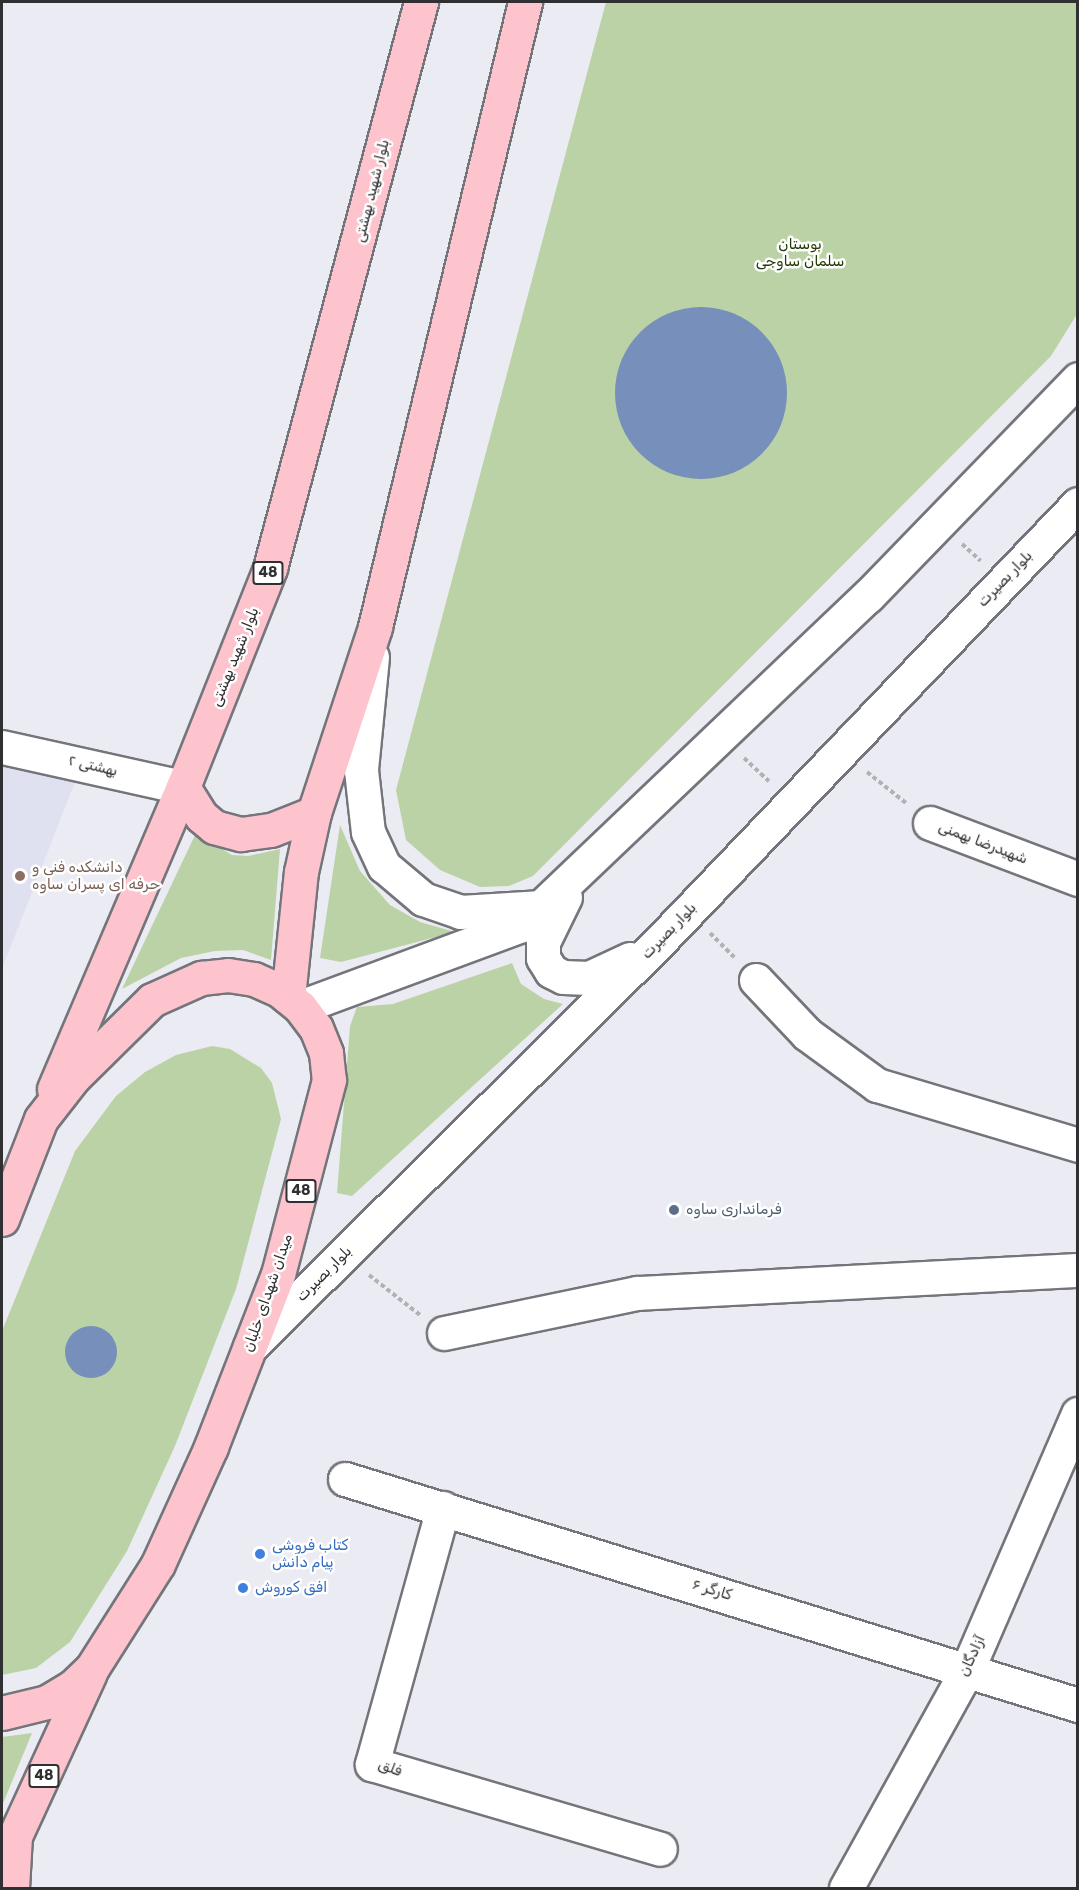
<!DOCTYPE html>
<html>
<head>
<meta charset="utf-8">
<style>
  body { margin:0 }
  #map { position:relative; width:1079px; height:1890px; overflow:hidden; background:#ebecf3; font-family:Rubik,Cairo,sans-serif }
  div>[style] { position:absolute }
  [style*='--x'] { left:calc(var(--x)*1px); top:calc(var(--y)*1px); width:calc(var(--w)*1px); rotate:calc(var(--a)*1deg) }
  .built>* { inset:0; background:#dfe1f0 }
  .green>* { inset:0; background:#bbd2a6 }
  .water>* { inset:0; background:#768fbb }
  .round { border-radius:50% }
  .path>* { height:4px; margin-top:-2px; transform-origin:0; background:repeating-linear-gradient(90deg,#b0b1b7 0 4.5px,transparent 0 7.5px) }
  .roads { filter:drop-shadow(2px 0 #74757b) drop-shadow(-2px 0 #74757b) drop-shadow(0 2px #74757b) drop-shadow(0 -2px #74757b) }
  .street>* { height:33px; margin:-16.5px; padding:0 16.5px; transform-origin:16.5px; border-radius:16.5px; background:#fff }
  .secondary>* { height:33px; margin:-16.5px; padding:0 16.5px; transform-origin:16.5px; border-radius:16.5px; background:#fff }
  .primary>* { height:33px; margin:-16.5px; padding:0 16.5px; transform-origin:16.5px; border-radius:16.5px; background:#fdc4ce }
  .dots>* { width:16px; height:16px; translate:-50% -50%; box-sizing:border-box; border:3px solid #fff; border-radius:50% }
  span { translate:-50% -50%; white-space:nowrap; text-align:center; line-height:1.15; -webkit-text-stroke:5px #fff; paint-order:stroke }
  .shield-label span { padding:2px 4px; background:#fff; border:2px solid; border-radius:4px; -webkit-text-stroke-width:0 }
  .shield-label { font-size:14px; color:#303033; font-weight:700 }
  .street-label { font-size:15px; color:#303033 }
  .park-label { font-size:15px; color:#233903 }
  .education-label { font-size:15px; color:#785e54 }
  .left { translate:0 -50%; text-align:left }
  .service-label { font-size:15px; color:#4e5e75 }
  .shop-label { font-size:15px; color:#366cbe }
  .frame { position:absolute; inset:0; border:3px solid #303033; pointer-events:none }
</style>
</head>
<body>
<div id="map">
  <div class="built">
    <div style="clip-path:polygon(2px 766px,75px 782px,2px 969px)"></div>
  </div>
  <div class="green">
    <div style="clip-path:polygon(606px 2px,1077px 2px,1077px 314px,1051px 356px,533px 876px,509px 886px,480px 887px,440px 870px,406px 840px,396px 790px)"></div>
    <div style="clip-path:polygon(340px 825px,360px 871px,390px 905px,420px 922px,455px 932px,341px 962px,320px 958px)"></div>
    <div style="clip-path:polygon(196px 833px,232px 855px,248px 856px,280px 849px,271px 960px,243px 950px,215px 951px,181px 958px,122px 989px)"></div>
    <div style="clip-path:polygon(512px 963px,521px 984px,544px 999px,563px 1004px,352px 1196px,337px 1193px,350px 1026px,357px 1007px,393px 1004px)"></div>
    <div style="clip-path:polygon(212px 1046px,230px 1049px,261px 1068px,272px 1083px,281px 1119px,236px 1289px,175px 1446px,127px 1551px,70px 1642px,36px 1668px,2px 1675px,2px 1331px,75px 1151px,116px 1096px,145px 1072px,176px 1055px)"></div>
    <div style="clip-path:polygon(32px 1733px,2px 1806px,2px 1737px)"></div>
  </div>
  <div class="water">
    <div class="round" style="left:615px;top:307px;width:172px;height:172px"></div>
    <div class="round" style="left:65px;top:1326px;width:52px;height:52px"></div>
  </div>
  <div class="path">
    <div style="--x:962;--y:544;--w:25;--a:42"></div>
    <div style="--x:744;--y:758;--w:34;--a:43"></div>
    <div style="--x:867;--y:772;--w:50;--a:38.5"></div>
    <div style="--x:710;--y:933;--w:35;--a:45"></div>
    <div style="--x:369;--y:1275;--w:65;--a:38.1"></div>
  </div>
  <div class="roads">
    <div class="street">
      <div style="--x:930;--y:823;--w:158;--a:20.7"></div>
      <div style="--x:756;--y:980;--w:74;--a:46.6"></div>
      <div style="--x:807;--y:1034;--w:87;--a:36.1"></div>
      <div style="--x:877;--y:1085;--w:210;--a:16.6"></div>
      <div style="--x:444;--y:1333;--w:197;--a:-11.7"></div>
      <div style="--x:637;--y:1293;--w:442;--a:-3"></div>
      <div style="--x:345;--y:1479;--w:767;--a:17.14"></div>
      <div style="--x:443;--y:1508;--w:266;--a:105.5"></div>
      <div style="--x:372;--y:1764;--w:300;--a:16.4"></div>
      <div style="--x:846;--y:1888;--w:252;--a:-61"></div>
      <div style="--x:968;--y:1668;--w:277;--a:-66.6"></div>
    </div>
    <div class="secondary">
      <div style="--x:372;--y:657;--w:114;--a:95.6"></div>
      <div style="--x:361;--y:770;--w:62;--a:83.6"></div>
      <div style="--x:368;--y:832;--w:38;--a:65"></div>
      <div style="--x:384;--y:866;--w:51;--a:40.2"></div>
      <div style="--x:423;--y:899;--w:39;--a:19"></div>
      <div style="--x:460;--y:912;--w:82;--a:-3.5"></div>
      <div style="--x:2;--y:747;--w:185;--a:12.5"></div>
      <div style="--x:565;--y:897;--w:50;--a:116.1"></div>
      <div style="--x:543;--y:942;--w:16;--a:90"></div>
      <div style="--x:543;--y:958;--w:15;--a:58"></div>
      <div style="--x:551;--y:971;--w:13;--a:27"></div>
      <div style="--x:563;--y:977;--w:26;--a:2"></div>
      <div style="--x:589;--y:978;--w:45;--a:-24.9"></div>
      <div style="--x:300;--y:1007;--w:237;--a:-20.3"></div>
      <div style="--x:522;--y:925;--w:477;--a:-43.6"></div>
      <div style="--x:868;--y:596;--w:302;--a:-45.9"></div>
      <div style="--x:250;--y:1347;--w:576;--a:-44.72"></div>
      <div style="--x:659;--y:942;--w:606;--a:-46.27"></div>
    </div>
    <div class="primary">
      <div style="--x:183;--y:787;--w:34;--a:58"></div>
      <div style="--x:201;--y:816;--w:17;--a:40"></div>
      <div style="--x:214;--y:827;--w:28;--a:15"></div>
      <div style="--x:241;--y:834;--w:30;--a:-8"></div>
      <div style="--x:271;--y:830;--w:46;--a:-21.6"></div>
      <div style="--x:288;--y:997;--w:126;--a:-84.1"></div>
      <div style="--x:301;--y:872;--w:60;--a:-77.6"></div>
      <div style="--x:314;--y:813;--w:196;--a:-71.8"></div>
      <div style="--x:375;--y:627;--w:643;--a:-76.5"></div>
      <div style="--x:54;--y:1089;--w:328;--a:-66.9"></div>
      <div style="--x:183;--y:787;--w:236;--a:-68.3"></div>
      <div style="--x:270;--y:568;--w:586;--a:-75.06"></div>
      <div style="--x:2;--y:1219;--w:107;--a:-68.7"></div>
      <div style="--x:41;--y:1119;--w:52;--a:-52"></div>
      <div style="--x:73;--y:1078;--w:111;--a:-44.6"></div>
      <div style="--x:152;--y:1000;--w:54;--a:-24.2"></div>
      <div style="--x:201;--y:978;--w:27;--a:-6"></div>
      <div style="--x:228;--y:975;--w:26;--a:9"></div>
      <div style="--x:254;--y:979;--w:27;--a:24"></div>
      <div style="--x:279;--y:990;--w:27;--a:39"></div>
      <div style="--x:300;--y:1007;--w:26;--a:53"></div>
      <div style="--x:316;--y:1028;--w:27;--a:68"></div>
      <div style="--x:326;--y:1053;--w:27;--a:84"></div>
      <div style="--x:329;--y:1080;--w:201;--a:104.7"></div>
      <div style="--x:278;--y:1274;--w:186;--a:111.2"></div>
      <div style="--x:211;--y:1447;--w:128;--a:114.4"></div>
      <div style="--x:158;--y:1564;--w:123;--a:122.4"></div>
      <div style="--x:92;--y:1668;--w:28;--a:136"></div>
      <div style="--x:72;--y:1687;--w:29;--a:149"></div>
      <div style="--x:47;--y:1702;--w:46;--a:166.3"></div>
      <div style="--x:12;--y:1888;--w:52;--a:-86.7"></div>
      <div style="--x:15;--y:1836;--w:179;--a:-65.3"></div>
    </div>
  </div>
  <div class="dots">
    <div style="left:20px;top:876px;background:#8d6e63"></div>
    <div style="left:674px;top:1210px;background:#5c6f8a"></div>
    <div style="left:260px;top:1554px;background:#3f7fe0"></div>
    <div style="left:243px;top:1588px;background:#3f7fe0"></div>
  </div>
  <div class="shield-label">
    <span style="left:268px;top:573px">48</span>
    <span style="left:301px;top:1191px">48</span>
    <span style="left:44px;top:1776px">48</span>
  </div>
  <div class="street-label">
    <span style="left:372px;top:191px;rotate:-76deg">بلوار شهید بهشتی</span>
    <span style="left:1005px;top:579px;rotate:-46deg">بلوار بصیرت</span>
    <span style="left:235px;top:657px;rotate:-68deg">بلوار شهید بهشتی</span>
    <span style="left:93px;top:766px;rotate:13deg">بهشتی ۲</span>
    <span style="left:983px;top:843px;rotate:21deg">شهیدرضا بهمنی</span>
    <span style="left:669px;top:931px;rotate:-46deg">بلوار بصیرت</span>
    <span style="left:324px;top:1274px;rotate:-45deg">بلوار بصیرت</span>
    <span style="left:268px;top:1293px;rotate:-71deg">میدان شهدای خلبان</span>
    <span style="left:712px;top:1590px;rotate:17deg">کارگر ۶</span>
    <span style="left:972px;top:1656px;rotate:-65deg">آزادگان</span>
    <span style="left:390px;top:1768px;rotate:21deg">فلق</span>
  </div>
  <div class="park-label">
    <span style="left:800px;top:253px">بوستان<br>سلمان ساوجی</span>
  </div>
  <div class="education-label">
    <span class="left" style="left:32px;top:876px">دانشکده فنی و<br>حرفه ای پسران ساوه</span>
  </div>
  <div class="service-label">
    <span class="left" style="left:686px;top:1210px">فرمانداری ساوه</span>
  </div>
  <div class="shop-label">
    <span class="left" style="left:272px;top:1554px">کتاب فروشی<br>پیام دانش</span>
    <span class="left" style="left:255px;top:1588px">افق کوروش</span>
  </div>
  <div class="frame"></div>
</div>
</body>
</html>
